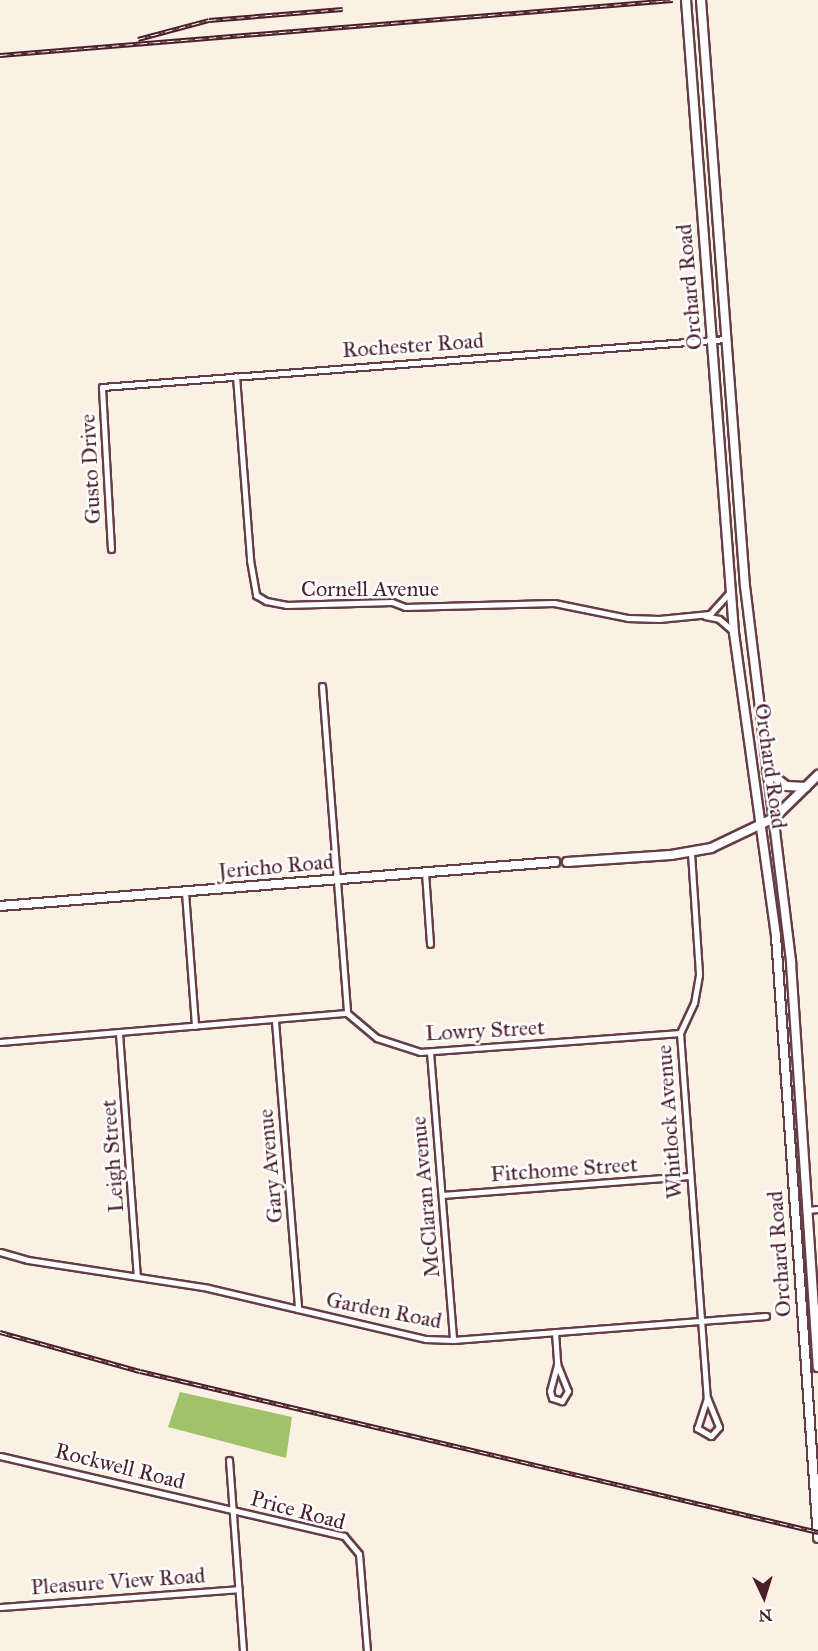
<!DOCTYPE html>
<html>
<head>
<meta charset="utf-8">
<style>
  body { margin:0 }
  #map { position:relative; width:818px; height:1651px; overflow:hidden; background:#faf0e3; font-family:"IM FELL Great Primer",serif }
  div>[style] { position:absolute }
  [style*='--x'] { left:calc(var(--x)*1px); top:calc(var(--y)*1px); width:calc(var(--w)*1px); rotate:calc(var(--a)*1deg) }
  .green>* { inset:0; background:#a2c26a }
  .roads { filter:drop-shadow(2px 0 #643e47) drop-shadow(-2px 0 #643e47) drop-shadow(0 2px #643e47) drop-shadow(0 -2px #643e47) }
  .minor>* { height:5px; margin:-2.5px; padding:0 2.5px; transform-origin:2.5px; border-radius:2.5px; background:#fff }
  .secondary>* { height:8px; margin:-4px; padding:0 4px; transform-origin:4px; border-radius:4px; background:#fff }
  .primary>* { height:8px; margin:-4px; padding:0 4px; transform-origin:4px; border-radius:4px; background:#fff }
  .rail>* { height:4.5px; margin-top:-2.25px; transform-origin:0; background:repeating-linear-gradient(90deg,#fff 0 7px,#4a1f2b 0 14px); box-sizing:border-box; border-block:2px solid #4a1f2b }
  span { translate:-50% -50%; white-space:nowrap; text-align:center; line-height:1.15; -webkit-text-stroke:5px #fff; paint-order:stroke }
  .street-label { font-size:22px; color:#4a1f2b }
  .north { position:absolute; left:734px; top:1567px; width:60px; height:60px; -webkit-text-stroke:4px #fff; paint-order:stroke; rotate:176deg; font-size:16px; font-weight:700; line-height:24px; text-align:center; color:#4a1f2b }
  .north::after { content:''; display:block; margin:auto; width:21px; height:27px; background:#4a1f2b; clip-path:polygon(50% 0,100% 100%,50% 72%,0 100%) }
</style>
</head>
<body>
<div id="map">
  <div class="green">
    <div style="clip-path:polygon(180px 1392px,292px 1417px,286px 1458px,168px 1427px)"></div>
  </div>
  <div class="roads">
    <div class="minor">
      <div style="--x:236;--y:376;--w:185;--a:85.6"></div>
      <div style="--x:250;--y:560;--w:36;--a:80"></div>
      <div style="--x:256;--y:595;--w:12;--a:31"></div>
      <div style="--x:266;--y:601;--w:20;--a:11"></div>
      <div style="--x:286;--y:605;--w:106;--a:-1.6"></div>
      <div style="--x:392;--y:602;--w:14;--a:21"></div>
      <div style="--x:405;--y:607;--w:149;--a:-1.5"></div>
      <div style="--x:554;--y:603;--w:76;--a:11.5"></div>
      <div style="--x:628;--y:618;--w:31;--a:2"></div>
      <div style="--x:659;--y:619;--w:51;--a:-5.6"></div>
      <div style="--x:710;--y:614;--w:30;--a:-48"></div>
      <div style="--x:111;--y:549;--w:162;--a:-93.2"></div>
      <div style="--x:102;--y:387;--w:626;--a:-4.4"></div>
      <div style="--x:705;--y:616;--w:14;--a:12"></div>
      <div style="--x:719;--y:619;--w:18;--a:41"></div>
      <div style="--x:322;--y:686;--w:328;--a:85.6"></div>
      <div style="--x:691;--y:853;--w:122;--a:86.2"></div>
      <div style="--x:699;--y:975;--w:28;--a:100"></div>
      <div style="--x:694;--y:1003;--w:33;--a:115"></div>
      <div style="--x:680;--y:1033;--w:366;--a:85.8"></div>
      <div style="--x:707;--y:1398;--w:32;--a:108"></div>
      <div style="--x:697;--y:1428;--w:16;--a:30"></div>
      <div style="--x:711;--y:1436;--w:12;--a:-48"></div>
      <div style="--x:719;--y:1427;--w:31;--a:-112"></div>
      <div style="--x:425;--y:872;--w:72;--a:86"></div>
      <div style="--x:185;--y:892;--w:134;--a:85.7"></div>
      <div style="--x:275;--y:1021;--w:289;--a:85.4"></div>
      <div style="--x:119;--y:1033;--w:244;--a:85.8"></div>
      <div style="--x:0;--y:1042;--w:348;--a:-4.8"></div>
      <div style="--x:347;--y:1013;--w:39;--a:40"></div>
      <div style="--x:377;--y:1038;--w:45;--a:18"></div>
      <div style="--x:420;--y:1052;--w:261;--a:-4.2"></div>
      <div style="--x:430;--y:1052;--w:289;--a:85.4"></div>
      <div style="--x:442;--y:1195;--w:248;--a:-4.4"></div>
      <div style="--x:807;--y:1210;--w:11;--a:-5"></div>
      <div style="--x:0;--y:1252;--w:29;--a:16"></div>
      <div style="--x:28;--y:1260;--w:182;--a:8.8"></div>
      <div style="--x:208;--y:1288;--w:224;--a:13.2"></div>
      <div style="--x:426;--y:1339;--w:27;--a:2"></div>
      <div style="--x:453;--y:1340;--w:314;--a:-4.4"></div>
      <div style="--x:555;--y:1332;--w:32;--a:86"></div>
      <div style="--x:557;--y:1364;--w:29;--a:68"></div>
      <div style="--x:568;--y:1391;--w:12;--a:121"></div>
      <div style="--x:562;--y:1401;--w:10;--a:-163"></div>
      <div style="--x:552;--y:1398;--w:7;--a:-106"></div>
      <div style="--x:550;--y:1391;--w:28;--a:-75"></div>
      <div style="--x:0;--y:1456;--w:353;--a:13.1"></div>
      <div style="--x:344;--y:1536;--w:23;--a:50"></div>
      <div style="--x:359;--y:1554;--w:97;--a:85.3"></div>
      <div style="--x:229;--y:1460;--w:192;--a:85.8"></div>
      <div style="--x:0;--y:1607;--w:239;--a:-4.3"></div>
    </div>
    <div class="secondary">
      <div style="--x:767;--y:771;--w:24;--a:38"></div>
      <div style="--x:786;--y:786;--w:20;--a:3"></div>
      <div style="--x:567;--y:862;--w:104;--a:-3.9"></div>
      <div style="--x:671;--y:855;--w:41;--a:-9.9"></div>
      <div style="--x:711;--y:848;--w:70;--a:-25.5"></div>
      <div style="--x:774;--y:818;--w:62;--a:-44.3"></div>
      <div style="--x:0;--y:906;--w:557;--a:-4.53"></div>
    </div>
    <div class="primary">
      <div style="--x:686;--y:0;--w:635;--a:85.66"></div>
      <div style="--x:734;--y:633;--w:306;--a:82.1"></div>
      <div style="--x:776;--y:936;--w:603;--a:86.01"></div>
      <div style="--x:701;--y:0;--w:588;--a:85.71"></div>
      <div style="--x:745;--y:586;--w:380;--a:83"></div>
      <div style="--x:791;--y:963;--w:405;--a:86.2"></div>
    </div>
  </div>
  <div class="rail">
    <div style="--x:138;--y:39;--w:73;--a:-15"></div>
    <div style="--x:209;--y:20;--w:134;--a:-4.7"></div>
    <div style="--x:0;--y:55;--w:675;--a:-4.67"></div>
    <div style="--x:0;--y:1332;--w:145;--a:15.6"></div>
    <div style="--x:140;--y:1371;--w:697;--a:13.36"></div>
  </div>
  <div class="street-label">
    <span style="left:689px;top:287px;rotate:-95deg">Orchard Road</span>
    <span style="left:413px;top:345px;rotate:-4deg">Rochester Road</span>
    <span style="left:90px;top:469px;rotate:-93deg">Gusto Drive</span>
    <span style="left:370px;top:589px">Cornell Avenue</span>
    <span style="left:771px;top:766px;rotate:82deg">Orchard Road</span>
    <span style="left:276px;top:866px;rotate:-5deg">Jericho Road</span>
    <span style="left:485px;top:1030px;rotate:-3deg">Lowry Street</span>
    <span style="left:669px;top:1122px;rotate:-94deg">Whitlock Avenue</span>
    <span style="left:112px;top:1156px;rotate:-94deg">Leigh Street</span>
    <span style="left:270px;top:1166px;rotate:-95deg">Gary Avenue</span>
    <span style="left:564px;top:1169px;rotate:-4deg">Fitchome Street</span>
    <span style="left:425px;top:1197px;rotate:-95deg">McClaran Avenue</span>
    <span style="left:779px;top:1254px;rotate:-94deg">Orchard Road</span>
    <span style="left:384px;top:1310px;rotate:11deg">Garden Road</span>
    <span style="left:120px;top:1466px;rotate:14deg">Rockwell Road</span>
    <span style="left:298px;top:1510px;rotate:15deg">Price Road</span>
    <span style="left:118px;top:1581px;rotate:-4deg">Pleasure View Road</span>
  </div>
  <div class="north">N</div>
</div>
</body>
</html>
